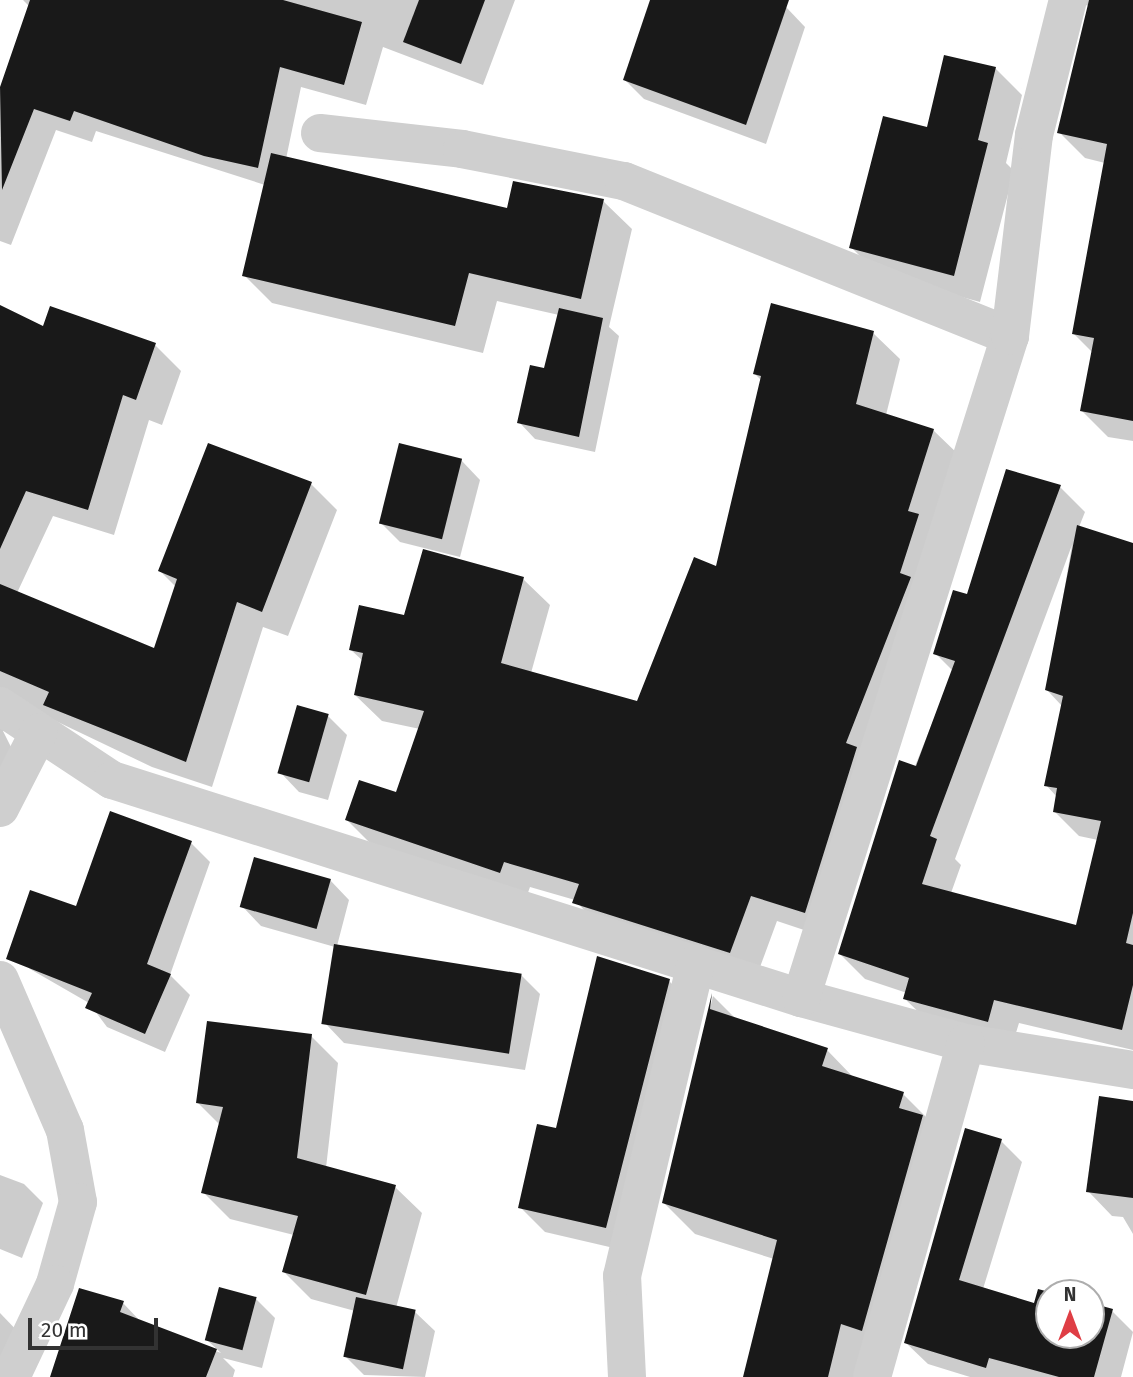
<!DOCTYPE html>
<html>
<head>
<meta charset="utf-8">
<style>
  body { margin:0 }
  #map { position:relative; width:1133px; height:1377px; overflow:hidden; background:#fff; font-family:"Fira Sans",sans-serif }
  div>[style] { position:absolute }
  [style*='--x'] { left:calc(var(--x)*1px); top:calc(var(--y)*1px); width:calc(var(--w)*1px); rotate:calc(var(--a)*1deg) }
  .shadow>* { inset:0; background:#0003 }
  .building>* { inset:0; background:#191919; transform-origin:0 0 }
  .minor>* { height:38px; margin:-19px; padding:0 19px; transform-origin:19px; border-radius:19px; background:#cfcfcf }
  span { translate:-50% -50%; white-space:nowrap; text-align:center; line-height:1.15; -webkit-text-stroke:7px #fff; paint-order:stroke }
  .north { position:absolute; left:1035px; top:1279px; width:70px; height:70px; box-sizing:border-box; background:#fff; border:2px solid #adadad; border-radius:50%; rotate:0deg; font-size:19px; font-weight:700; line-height:28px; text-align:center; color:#323232 }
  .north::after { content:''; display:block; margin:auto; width:24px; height:32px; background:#df3e45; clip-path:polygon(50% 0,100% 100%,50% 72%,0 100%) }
  .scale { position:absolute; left:28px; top:1318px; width:130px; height:32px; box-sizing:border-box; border:4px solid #323232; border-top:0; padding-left:9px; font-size:21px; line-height:24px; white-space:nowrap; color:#323232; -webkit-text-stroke:5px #fff; paint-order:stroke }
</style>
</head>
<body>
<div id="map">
  <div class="shadow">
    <div style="clip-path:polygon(23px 0,515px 0,483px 85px,383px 47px,366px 105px,301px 87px,286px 159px,508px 210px,603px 201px,632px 229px,609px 327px,619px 336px,595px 452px,535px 439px,519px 422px,546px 370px,559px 315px,497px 301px,483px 353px,272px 303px,244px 275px,265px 185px,96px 131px,92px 142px,56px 130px,11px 245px,0 241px,0 93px,29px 6px)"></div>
    <div style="clip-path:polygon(652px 0,766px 0,786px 7px,805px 27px,766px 144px,644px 99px,625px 80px)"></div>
    <div style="clip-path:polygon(1053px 0,1133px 0,1133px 441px,1108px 437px,1082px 411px,1093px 353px,1074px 334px,1105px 163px,1085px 158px,1059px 132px,1091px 6px)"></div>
    <div style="clip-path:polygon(995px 68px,1022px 95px,1006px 163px,1014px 171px,980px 302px,878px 274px,851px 247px,928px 129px)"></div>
    <div style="clip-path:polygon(0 307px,44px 329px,155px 345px,181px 371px,162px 425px,149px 420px,114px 535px,53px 516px,17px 593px,156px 651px,176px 587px,160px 571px,311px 484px,337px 510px,288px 636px,263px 627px,212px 787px,152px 767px,39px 713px,3px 731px,13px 751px,0 781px)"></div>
    <div style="clip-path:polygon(873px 333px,900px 359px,886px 415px,933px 430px,960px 456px,831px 939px,777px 921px,756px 978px,600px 928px,575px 900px,530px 887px,526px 898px,373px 846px,347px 820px,397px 794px,420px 729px,382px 721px,355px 695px,363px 661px,351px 650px,406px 617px,523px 579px,550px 605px,531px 673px,638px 703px,717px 568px,762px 381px,755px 374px)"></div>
    <div style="clip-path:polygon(461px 460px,480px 480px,460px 557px,400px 542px,380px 522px)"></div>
    <div style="clip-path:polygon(evenodd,1060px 487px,1085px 512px,1079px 527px,1133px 545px,1133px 1050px,1019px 1023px,1012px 1046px,930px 1023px,905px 999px,907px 993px,865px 979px,840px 954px,953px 671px,935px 653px,968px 597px,1060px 487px,1072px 545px,1047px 690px,1062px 706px,1046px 785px,1057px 797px,1054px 811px,1079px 836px,1098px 840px,1077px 927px,951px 893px,961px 865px,955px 859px,1072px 545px)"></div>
    <div style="clip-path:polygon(328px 716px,347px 735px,328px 800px,299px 792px,280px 772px)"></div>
    <div style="clip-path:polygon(191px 843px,210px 862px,170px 975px,190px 995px,165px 1052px,107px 1027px,89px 1003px,30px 969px,11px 949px)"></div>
    <div style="clip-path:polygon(330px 880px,349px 900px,337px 946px,521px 975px,540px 994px,525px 1070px,344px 1043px,325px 1023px,335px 947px,261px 926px,242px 906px)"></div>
    <div style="clip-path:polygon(669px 981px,694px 1006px,631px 1252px,545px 1232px,520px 1207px,557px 1131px)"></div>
    <div style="clip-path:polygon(713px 996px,737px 1020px,827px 1050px,855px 1079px,903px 1094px,934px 1125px,866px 1377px,745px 1377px,774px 1259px,695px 1234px,664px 1203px)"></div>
    <div style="clip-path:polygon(311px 1036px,338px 1063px,326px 1168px,395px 1187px,422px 1213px,396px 1308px,415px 1312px,435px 1331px,425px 1377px,364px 1375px,345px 1356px,355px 1311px,311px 1299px,284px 1272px,294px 1235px,230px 1219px,203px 1192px,220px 1125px,198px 1103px)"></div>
    <div style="clip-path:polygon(1133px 1103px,1133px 1234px,1123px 1217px,1112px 1216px,1088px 1191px)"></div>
    <div style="clip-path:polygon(1001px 1141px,1022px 1162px,983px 1289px,1049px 1335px,1091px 1335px,1091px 1305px,1112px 1311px,1133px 1332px,1121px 1377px,970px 1377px,928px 1364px,906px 1343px)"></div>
    <div style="clip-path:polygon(0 1175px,24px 1184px,43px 1203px,22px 1258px,0 1249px)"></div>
    <div style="clip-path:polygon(256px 1299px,275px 1318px,262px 1368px,223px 1358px,235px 1370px,233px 1377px,56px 1377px,123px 1303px,141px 1322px,221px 1353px,207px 1340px)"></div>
    <div style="clip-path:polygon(0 1313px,24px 1338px,0 1377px)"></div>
  </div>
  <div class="building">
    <div style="clip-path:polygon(30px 0,283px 0,362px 22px,344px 85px,280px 67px,258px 168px,204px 156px,74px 111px,70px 121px,34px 109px,2px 190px,0 87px)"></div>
    <div style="clip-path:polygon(419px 0,485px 0,461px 64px,403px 42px)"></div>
    <div style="clip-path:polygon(650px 0,789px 0,746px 125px,623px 80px)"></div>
    <div style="clip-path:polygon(1089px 0,1133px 0,1133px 421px,1080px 411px,1094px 338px,1072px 334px,1107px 144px,1057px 133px)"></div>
    <div style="clip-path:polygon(944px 55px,996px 67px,978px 140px,988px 143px,954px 276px,849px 248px,883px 116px,927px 127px)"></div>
    <div style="clip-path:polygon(271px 153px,507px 208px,513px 181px,604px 199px,581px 299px,469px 273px,455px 326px,242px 276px)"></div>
    <div style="clip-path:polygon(771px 303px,874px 331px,856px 404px,934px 429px,908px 511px,919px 514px,900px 573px,911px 577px,846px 743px,857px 747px,805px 913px,751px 896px,730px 953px,572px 903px,579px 884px,504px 862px,500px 873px,345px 820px,359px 780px,396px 792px,424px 711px,354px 695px,363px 653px,349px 650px,359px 605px,404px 615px,423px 549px,524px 577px,501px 663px,637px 701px,694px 557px,716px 566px,761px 376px,753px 374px)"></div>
    <div style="clip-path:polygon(0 305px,43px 326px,50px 306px,156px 343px,136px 400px,123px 395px,88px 510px,26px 491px,0 549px)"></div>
    <div style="clip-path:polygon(559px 308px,603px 318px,579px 437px,517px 423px,530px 365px,544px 368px)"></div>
    <div style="clip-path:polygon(208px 443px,312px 482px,262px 612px,237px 602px,186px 762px,43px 705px,49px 692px,0 671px,0 584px,154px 648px,177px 579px,158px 571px)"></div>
    <div style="left:399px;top:443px;width:65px;height:83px;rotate:14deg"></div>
    <div style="clip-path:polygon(1006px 469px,1061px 485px,930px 836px,937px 839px,922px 884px,1076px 925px,1101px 821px,1053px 812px,1057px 788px,1044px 786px,1063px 696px,1045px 690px,1077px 525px,1133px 543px,1133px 913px,1126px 943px,1133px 945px,1133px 985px,1122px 1030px,994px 1000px,988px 1022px,903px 999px,909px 978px,838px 954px,899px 760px,916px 766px,955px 661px,933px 654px,953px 590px,967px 594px)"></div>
    <div style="left:297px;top:705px;width:33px;height:71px;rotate:16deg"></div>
    <div style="clip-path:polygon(110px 811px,192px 841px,147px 964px,171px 974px,145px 1034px,85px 1008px,92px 993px,6px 959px,30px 890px,76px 906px)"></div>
    <div style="left:254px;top:857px;width:80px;height:52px;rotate:16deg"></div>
    <div style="left:334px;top:944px;width:190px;height:81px;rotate:9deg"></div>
    <div style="clip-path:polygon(597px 956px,670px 979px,606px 1228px,518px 1208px,537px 1124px,556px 1128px)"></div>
    <div style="clip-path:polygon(712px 993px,710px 1009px,828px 1048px,822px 1066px,904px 1092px,899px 1108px,923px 1115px,862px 1331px,841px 1324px,828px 1377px,743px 1377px,777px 1240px,662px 1203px)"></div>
    <div style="clip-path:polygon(207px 1021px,312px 1034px,297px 1158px,396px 1185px,366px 1295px,282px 1272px,298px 1216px,201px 1193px,223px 1107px,196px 1103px)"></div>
    <div style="clip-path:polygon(1099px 1096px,1133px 1101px,1133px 1198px,1086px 1192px)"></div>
    <div style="clip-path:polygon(965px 1128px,1002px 1139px,959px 1280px,1034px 1303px,1038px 1289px,1053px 1293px,1049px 1335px,1091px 1335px,1091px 1303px,1113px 1309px,1094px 1377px,1059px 1377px,989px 1358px,986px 1368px,904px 1343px)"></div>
    <div style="left:219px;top:1287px;width:39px;height:55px;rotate:15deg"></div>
    <div style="clip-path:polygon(79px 1288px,124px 1301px,120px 1312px,217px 1349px,206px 1377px,50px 1377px)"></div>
    <div style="left:356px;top:1297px;width:61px;height:61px;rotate:12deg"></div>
  </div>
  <div class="minor">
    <div style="--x:320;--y:133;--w:143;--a:6.4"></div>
    <div style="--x:462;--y:149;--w:165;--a:11.2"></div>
    <div style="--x:624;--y:181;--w:416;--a:21.9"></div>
    <div style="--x:0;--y:706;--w:134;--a:33.5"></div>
    <div style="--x:112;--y:780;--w:723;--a:17.56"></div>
    <div style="--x:801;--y:998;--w:171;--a:15.3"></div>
    <div style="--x:966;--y:1043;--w:169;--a:9.2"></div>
    <div style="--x:0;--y:808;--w:85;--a:-62.8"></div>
    <div style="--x:0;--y:980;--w:163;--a:66.6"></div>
    <div style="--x:65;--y:1130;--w:73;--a:79.8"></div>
    <div style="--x:78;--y:1202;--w:85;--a:105.7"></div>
    <div style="--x:55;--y:1284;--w:103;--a:115.3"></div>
    <div style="--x:801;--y:998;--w:694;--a:-72.48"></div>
    <div style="--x:1010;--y:336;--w:202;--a:-83.2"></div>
    <div style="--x:1034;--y:135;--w:139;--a:-75.9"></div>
    <div style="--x:627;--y:1377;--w:101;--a:-92.8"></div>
    <div style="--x:622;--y:1276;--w:321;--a:-76.7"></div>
    <div style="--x:872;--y:1377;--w:347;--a:-74.3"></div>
  </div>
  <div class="north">N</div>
  <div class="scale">20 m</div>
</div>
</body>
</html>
